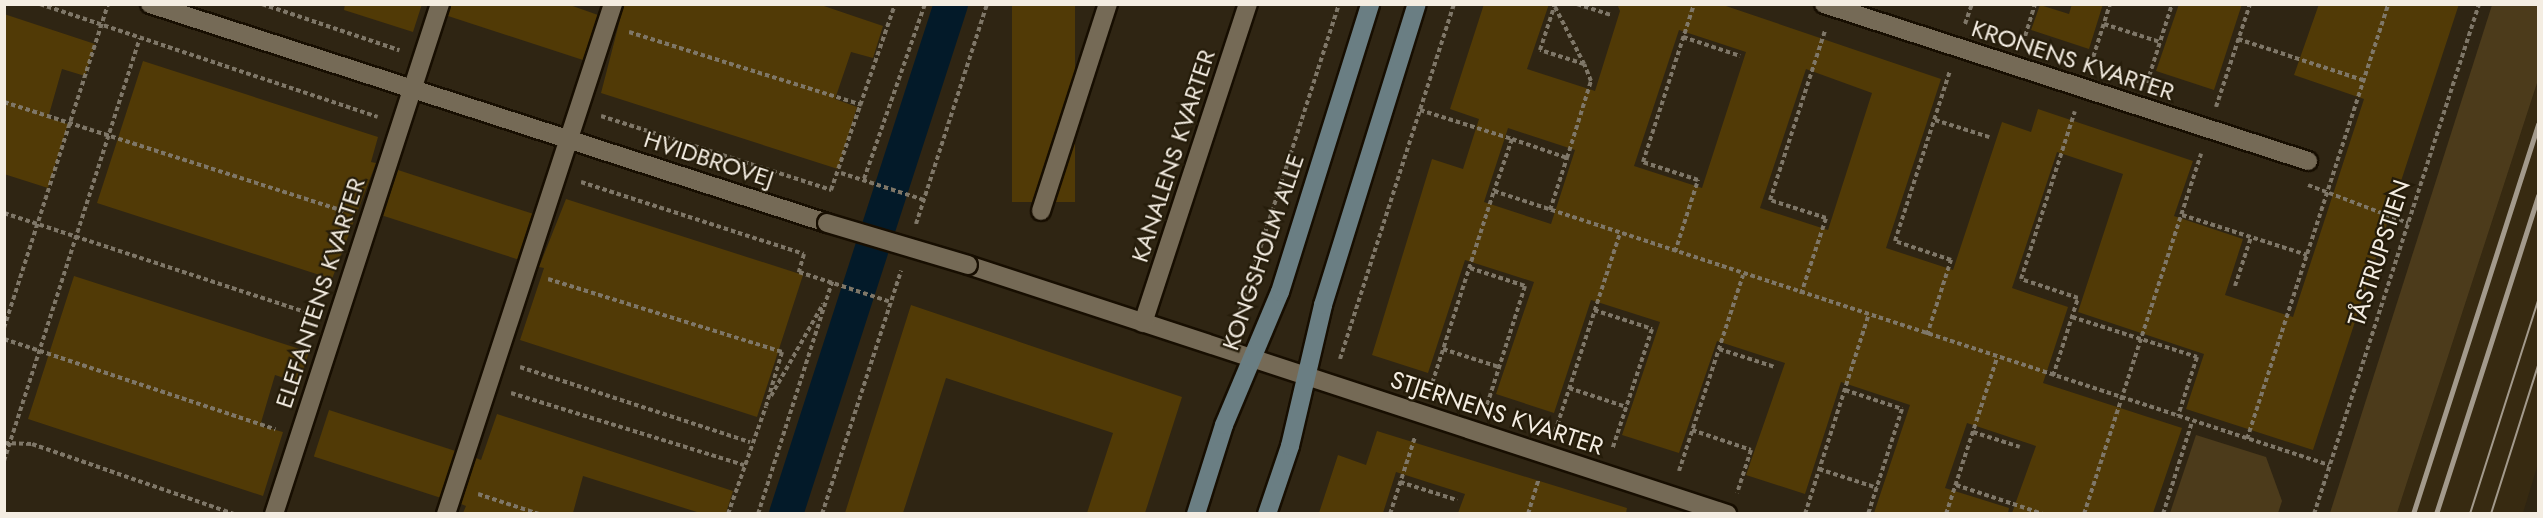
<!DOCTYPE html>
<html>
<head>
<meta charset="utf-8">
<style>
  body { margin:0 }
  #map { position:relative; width:2543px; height:518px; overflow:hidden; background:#2f2513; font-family:Jost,sans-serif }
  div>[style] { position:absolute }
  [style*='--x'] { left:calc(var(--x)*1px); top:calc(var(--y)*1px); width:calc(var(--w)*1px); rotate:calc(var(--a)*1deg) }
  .built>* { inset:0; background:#372a11 }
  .green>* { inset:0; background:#4c3b1b }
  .canal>* { height:34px; margin:-17px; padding:0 17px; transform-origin:17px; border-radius:17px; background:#031a29 }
  .building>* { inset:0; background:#513a06; transform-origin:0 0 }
  .path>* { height:4px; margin-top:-2px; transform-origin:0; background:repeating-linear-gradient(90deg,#7f7768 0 4.5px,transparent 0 7.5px) }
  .roads { filter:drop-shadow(2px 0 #170e01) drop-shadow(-2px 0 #170e01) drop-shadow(0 2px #170e01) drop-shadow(0 -2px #170e01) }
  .lane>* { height:18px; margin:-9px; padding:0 9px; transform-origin:9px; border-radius:9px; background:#756a56 }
  .street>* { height:18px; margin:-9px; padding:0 9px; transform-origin:9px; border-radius:9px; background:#756a56 }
  .secondary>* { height:18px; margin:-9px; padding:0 9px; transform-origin:9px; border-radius:9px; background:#6a7e83 }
  .tram>* { height:1.5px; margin:-0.75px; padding:0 0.75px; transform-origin:0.75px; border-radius:0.75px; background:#a39a8c }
  .rail>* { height:4.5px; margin:-2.25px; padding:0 2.25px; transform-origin:2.25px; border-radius:2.25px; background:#a39a8c }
  .bridges { filter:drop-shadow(2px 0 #170e01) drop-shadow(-2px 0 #170e01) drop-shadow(0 2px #170e01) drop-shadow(0 -2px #170e01) }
  .street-bridge>* { height:18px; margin:-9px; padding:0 9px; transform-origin:9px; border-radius:9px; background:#756a56 }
  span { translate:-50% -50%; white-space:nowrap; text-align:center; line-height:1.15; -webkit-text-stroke:4.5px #251c0a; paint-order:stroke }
  .street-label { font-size:24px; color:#f4ede2 }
  .frame { position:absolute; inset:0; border:6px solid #f4ede2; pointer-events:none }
</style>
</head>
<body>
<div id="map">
  <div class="built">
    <div style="clip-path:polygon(2538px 80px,2538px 464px,2523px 513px,2397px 513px)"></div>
  </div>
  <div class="green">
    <div style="clip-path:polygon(2492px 5px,2538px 5px,2538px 80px,2397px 513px,2330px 513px)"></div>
    <div style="clip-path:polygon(2196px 435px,2266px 457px,2282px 501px,2278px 513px,2170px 513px)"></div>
  </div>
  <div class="canal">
    <div style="--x:786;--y:514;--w:536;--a:-72.07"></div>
  </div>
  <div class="building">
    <div style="clip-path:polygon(345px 4px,422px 4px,413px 32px,344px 10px)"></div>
    <div style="clip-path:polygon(451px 4px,567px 4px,598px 15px,583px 60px,448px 16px)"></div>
    <div style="clip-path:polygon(624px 4px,818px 4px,883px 26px,873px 58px,851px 52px,835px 99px,857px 107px,838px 169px,601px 93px)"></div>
    <div style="left:1012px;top:4px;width:63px;height:198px"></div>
    <div style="clip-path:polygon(evenodd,1484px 4px,1549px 4px,1527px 69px,1595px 91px,1620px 11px,1617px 4px,1720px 4px,1941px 79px,1886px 248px,1953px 270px,2002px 122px,2031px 132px,2038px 109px,2193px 161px,2174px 216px,2243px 239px,2225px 295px,2293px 317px,2364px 99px,2294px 75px,2319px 4px,2459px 4px,2313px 450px,2186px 409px,2204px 354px,2078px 312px,2123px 174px,2057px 152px,2012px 288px,2068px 307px,2043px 383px,2182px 428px,2153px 513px,2012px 513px,2036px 446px,1967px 423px,1945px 488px,2009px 508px,2008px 513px,1874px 513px,1910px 405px,1841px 382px,1805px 494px,1746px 475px,1785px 363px,1717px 341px,1679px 453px,1622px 435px,1660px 322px,1591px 300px,1554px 413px,1496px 394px,1534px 282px,1465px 260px,1428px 373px,1372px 355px,1432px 159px,1463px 169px,1479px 119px,1450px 109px,1484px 4px,1679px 30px,1746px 52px,1702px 188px,1634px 166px,1679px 30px,1484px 4px,1806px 69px,1872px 93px,1828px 230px,1760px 208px,1806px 69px,1484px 4px,1508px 128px,1575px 150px,1551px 224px,1484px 202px,1508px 128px)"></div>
    <div style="clip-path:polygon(2072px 4px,2103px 4px,2089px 49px,2031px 30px,2040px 5px,2069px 14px)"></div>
    <div style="clip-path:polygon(2179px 4px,2242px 4px,2214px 90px,2156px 71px)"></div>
    <div style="clip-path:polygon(4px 14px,95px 44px,85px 76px,62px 69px,48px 118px,68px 124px,48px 188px,4px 174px)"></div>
    <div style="clip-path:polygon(143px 61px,378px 137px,371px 162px,376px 163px,332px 279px,97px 203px)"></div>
    <div style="left:398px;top:170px;width:141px;height:48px;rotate:18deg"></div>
    <div style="clip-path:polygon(566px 199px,803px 275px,757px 417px,520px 340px,544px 268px,539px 267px)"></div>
    <div style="clip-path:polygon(74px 276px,309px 352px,299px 383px,275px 375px,260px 426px,283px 432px,263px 496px,28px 419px)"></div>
    <div style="clip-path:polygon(911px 305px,1182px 397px,1145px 513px,1087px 513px,1113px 433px,946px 378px,903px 513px,845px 513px)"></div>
    <div style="left:329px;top:410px;width:133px;height:49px;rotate:18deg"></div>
    <div style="clip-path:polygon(497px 414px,733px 491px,726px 513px,700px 513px,583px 476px,573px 513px,463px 513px,466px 506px,461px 504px,476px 458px,481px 460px)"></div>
    <div style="clip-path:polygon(1377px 431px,1627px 508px,1626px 513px,1458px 513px,1465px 494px,1396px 472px,1383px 513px,1319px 513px,1338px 455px,1366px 465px)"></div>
  </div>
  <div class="path">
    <div style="--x:40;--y:4;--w:356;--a:18.5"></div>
    <div style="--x:262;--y:4;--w:145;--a:18.6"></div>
    <div style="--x:1577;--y:4;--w:36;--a:18"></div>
    <div style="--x:1555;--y:7;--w:64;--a:63"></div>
    <div style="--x:1965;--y:24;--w:21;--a:-71"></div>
    <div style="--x:2104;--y:24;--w:59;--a:17.8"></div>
    <div style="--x:629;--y:32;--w:244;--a:17.4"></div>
    <div style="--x:1683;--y:37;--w:60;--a:18.4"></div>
    <div style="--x:2238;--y:39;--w:132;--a:18.2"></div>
    <div style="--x:2023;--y:43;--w:41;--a:-72.9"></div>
    <div style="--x:2091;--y:64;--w:63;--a:-72.4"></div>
    <div style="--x:2147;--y:83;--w:83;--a:-72.4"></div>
    <div style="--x:4;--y:102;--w:359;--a:17.8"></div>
    <div style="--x:2216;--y:107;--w:108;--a:-71.7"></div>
    <div style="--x:1420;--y:110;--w:96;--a:17.5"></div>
    <div style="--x:1512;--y:139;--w:55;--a:109.1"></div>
    <div style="--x:1494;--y:191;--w:879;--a:18.17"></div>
    <div style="--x:601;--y:116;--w:242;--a:17.8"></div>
    <div style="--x:831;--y:190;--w:197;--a:-71"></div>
    <div style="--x:1935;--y:120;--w:57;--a:17.5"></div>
    <div style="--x:1512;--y:139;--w:58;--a:19.1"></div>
    <div style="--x:1567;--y:158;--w:81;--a:-72.7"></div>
    <div style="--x:1591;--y:81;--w:18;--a:-112"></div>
    <div style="--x:1584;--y:64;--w:46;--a:-162.3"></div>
    <div style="--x:1540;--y:50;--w:48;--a:-71.9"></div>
    <div style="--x:841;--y:173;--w:87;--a:18"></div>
    <div style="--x:864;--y:179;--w:185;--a:-70.8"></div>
    <div style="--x:581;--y:182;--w:234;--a:17.9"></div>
    <div style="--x:804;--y:254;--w:19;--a:106"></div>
    <div style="--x:799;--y:272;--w:97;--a:18.1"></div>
    <div style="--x:2308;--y:185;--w:107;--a:20.8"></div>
    <div style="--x:1550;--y:210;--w:55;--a:-71.9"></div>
    <div style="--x:4;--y:213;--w:323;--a:18.2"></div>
    <div style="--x:2182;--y:215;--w:131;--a:17.7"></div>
    <div style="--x:916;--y:224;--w:231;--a:-72.1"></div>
    <div style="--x:1675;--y:252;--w:76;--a:-72.3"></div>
    <div style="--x:1698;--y:180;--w:58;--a:-161.9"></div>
    <div style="--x:1643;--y:162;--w:166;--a:-72.1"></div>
    <div style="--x:1470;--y:268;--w:58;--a:18.1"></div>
    <div style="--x:1525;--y:286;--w:128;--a:107.7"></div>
    <div style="--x:548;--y:279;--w:245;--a:17.3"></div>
    <div style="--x:782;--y:352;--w:56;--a:106.5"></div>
    <div style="--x:2235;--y:286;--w:52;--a:-71.9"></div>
    <div style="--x:1801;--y:294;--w:80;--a:-71.8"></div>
    <div style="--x:1826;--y:218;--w:59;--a:-162.2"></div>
    <div style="--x:1770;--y:200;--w:178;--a:-72"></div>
    <div style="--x:1594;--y:310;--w:61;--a:18.1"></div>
    <div style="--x:1652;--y:329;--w:127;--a:108.3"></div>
    <div style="--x:2072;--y:317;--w:131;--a:17.7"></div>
    <div style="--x:2197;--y:357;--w:62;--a:107.9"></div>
    <div style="--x:1235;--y:326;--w:338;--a:-72.1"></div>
    <div style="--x:4;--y:328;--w:340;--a:-72.2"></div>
    <div style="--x:1927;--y:335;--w:79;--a:-72.3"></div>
    <div style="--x:1951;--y:260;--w:59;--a:-161.3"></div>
    <div style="--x:1895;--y:241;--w:179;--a:-72.1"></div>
    <div style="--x:4;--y:339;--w:286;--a:18.4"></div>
    <div style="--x:1443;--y:349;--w:59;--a:17.8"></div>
    <div style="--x:1719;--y:349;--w:59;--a:17.8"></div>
    <div style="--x:1340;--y:359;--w:373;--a:-72.2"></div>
    <div style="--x:520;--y:367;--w:242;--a:18.1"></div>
    <div style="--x:2053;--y:376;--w:82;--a:-72.2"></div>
    <div style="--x:2078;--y:298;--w:60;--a:-161.6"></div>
    <div style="--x:2021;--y:279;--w:176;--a:-72.2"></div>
    <div style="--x:1569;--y:388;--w:60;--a:18.4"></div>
    <div style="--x:1430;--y:390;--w:209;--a:-72.2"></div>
    <div style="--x:1845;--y:390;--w:60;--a:18.4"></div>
    <div style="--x:1902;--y:409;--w:110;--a:107.9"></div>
    <div style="--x:511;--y:393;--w:244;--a:17.2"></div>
    <div style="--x:771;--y:396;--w:106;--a:-60.5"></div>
    <div style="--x:1692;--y:430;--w:62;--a:18.7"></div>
    <div style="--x:1751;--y:450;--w:45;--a:108"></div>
    <div style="--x:1555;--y:432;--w:209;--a:-71.9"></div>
    <div style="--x:1973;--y:432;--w:49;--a:17.7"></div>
    <div style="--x:2247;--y:439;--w:457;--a:-72"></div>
    <div style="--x:4;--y:443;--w:28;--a:2"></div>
    <div style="--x:32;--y:444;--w:214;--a:19.1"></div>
    <div style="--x:4;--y:461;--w:444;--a:-72.2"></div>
    <div style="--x:1819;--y:469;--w:61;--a:18.1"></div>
    <div style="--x:1679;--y:471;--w:206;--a:-71.9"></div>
    <div style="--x:1400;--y:482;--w:60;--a:17.5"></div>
    <div style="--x:1956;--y:485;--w:92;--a:18.4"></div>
    <div style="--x:478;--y:494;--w:64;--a:18.2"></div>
    <div style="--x:728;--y:514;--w:114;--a:-70.6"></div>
    <div style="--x:758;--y:514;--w:244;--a:-72.3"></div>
    <div style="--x:822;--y:514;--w:256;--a:-72"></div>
    <div style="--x:1390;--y:514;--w:81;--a:-72"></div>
    <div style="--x:1528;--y:514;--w:37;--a:-73"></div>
    <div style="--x:1805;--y:514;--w:208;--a:-72.3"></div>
    <div style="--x:1946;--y:514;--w:164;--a:-71.9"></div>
    <div style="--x:2084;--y:514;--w:379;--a:-72"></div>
    <div style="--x:2163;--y:514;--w:96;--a:-72.5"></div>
    <div style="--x:2314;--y:514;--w:536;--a:-72.07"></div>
  </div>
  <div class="roads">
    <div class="lane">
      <div style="--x:274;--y:514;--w:536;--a:-71.97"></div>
      <div style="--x:446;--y:514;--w:537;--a:-71.87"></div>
    </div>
    <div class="street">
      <div style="--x:150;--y:4;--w:712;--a:17.93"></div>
      <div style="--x:1824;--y:4;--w:509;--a:17.97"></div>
      <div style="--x:1041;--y:211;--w:218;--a:-72.1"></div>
      <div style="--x:968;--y:265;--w:799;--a:18.16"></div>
      <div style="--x:1143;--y:323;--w:336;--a:-71.8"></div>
    </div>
    <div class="secondary">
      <div style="--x:1196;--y:514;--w:93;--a:-72.5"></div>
      <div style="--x:1224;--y:425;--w:144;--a:-67.2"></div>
      <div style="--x:1280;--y:292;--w:302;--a:-72.6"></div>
      <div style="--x:1267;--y:514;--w:72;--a:-71.3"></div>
      <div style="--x:1290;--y:446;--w:145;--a:-76.8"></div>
      <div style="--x:1323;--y:305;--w:315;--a:-72.7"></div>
    </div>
  </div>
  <div class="tram">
    <div style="--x:2470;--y:514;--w:224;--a:-72.3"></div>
    <div style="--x:2491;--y:514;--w:155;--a:-72.4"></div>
  </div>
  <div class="rail">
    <div style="--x:2413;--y:514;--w:409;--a:-72.2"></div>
    <div style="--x:2436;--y:514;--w:334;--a:-72.2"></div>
  </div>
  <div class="bridges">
    <div class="street-bridge">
      <div style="--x:827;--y:223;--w:147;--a:16.6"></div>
    </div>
  </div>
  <div class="street-label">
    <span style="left:2073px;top:60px;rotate:18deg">KRONENS KVARTER</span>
    <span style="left:1173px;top:156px;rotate:-72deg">KANALENS KVARTER</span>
    <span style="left:709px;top:159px;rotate:18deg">HVIDBROVEJ</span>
    <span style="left:1263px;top:252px;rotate:-71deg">KONGSHOLM ALLE</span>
    <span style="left:2379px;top:253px;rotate:-72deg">TÅSTRUPSTIEN</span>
    <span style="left:320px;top:293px;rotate:-72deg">ELEFANTENS KVARTER</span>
    <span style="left:1497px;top:413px;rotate:18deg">STJERNENS KVARTER</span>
  </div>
  <div class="frame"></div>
</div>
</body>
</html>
